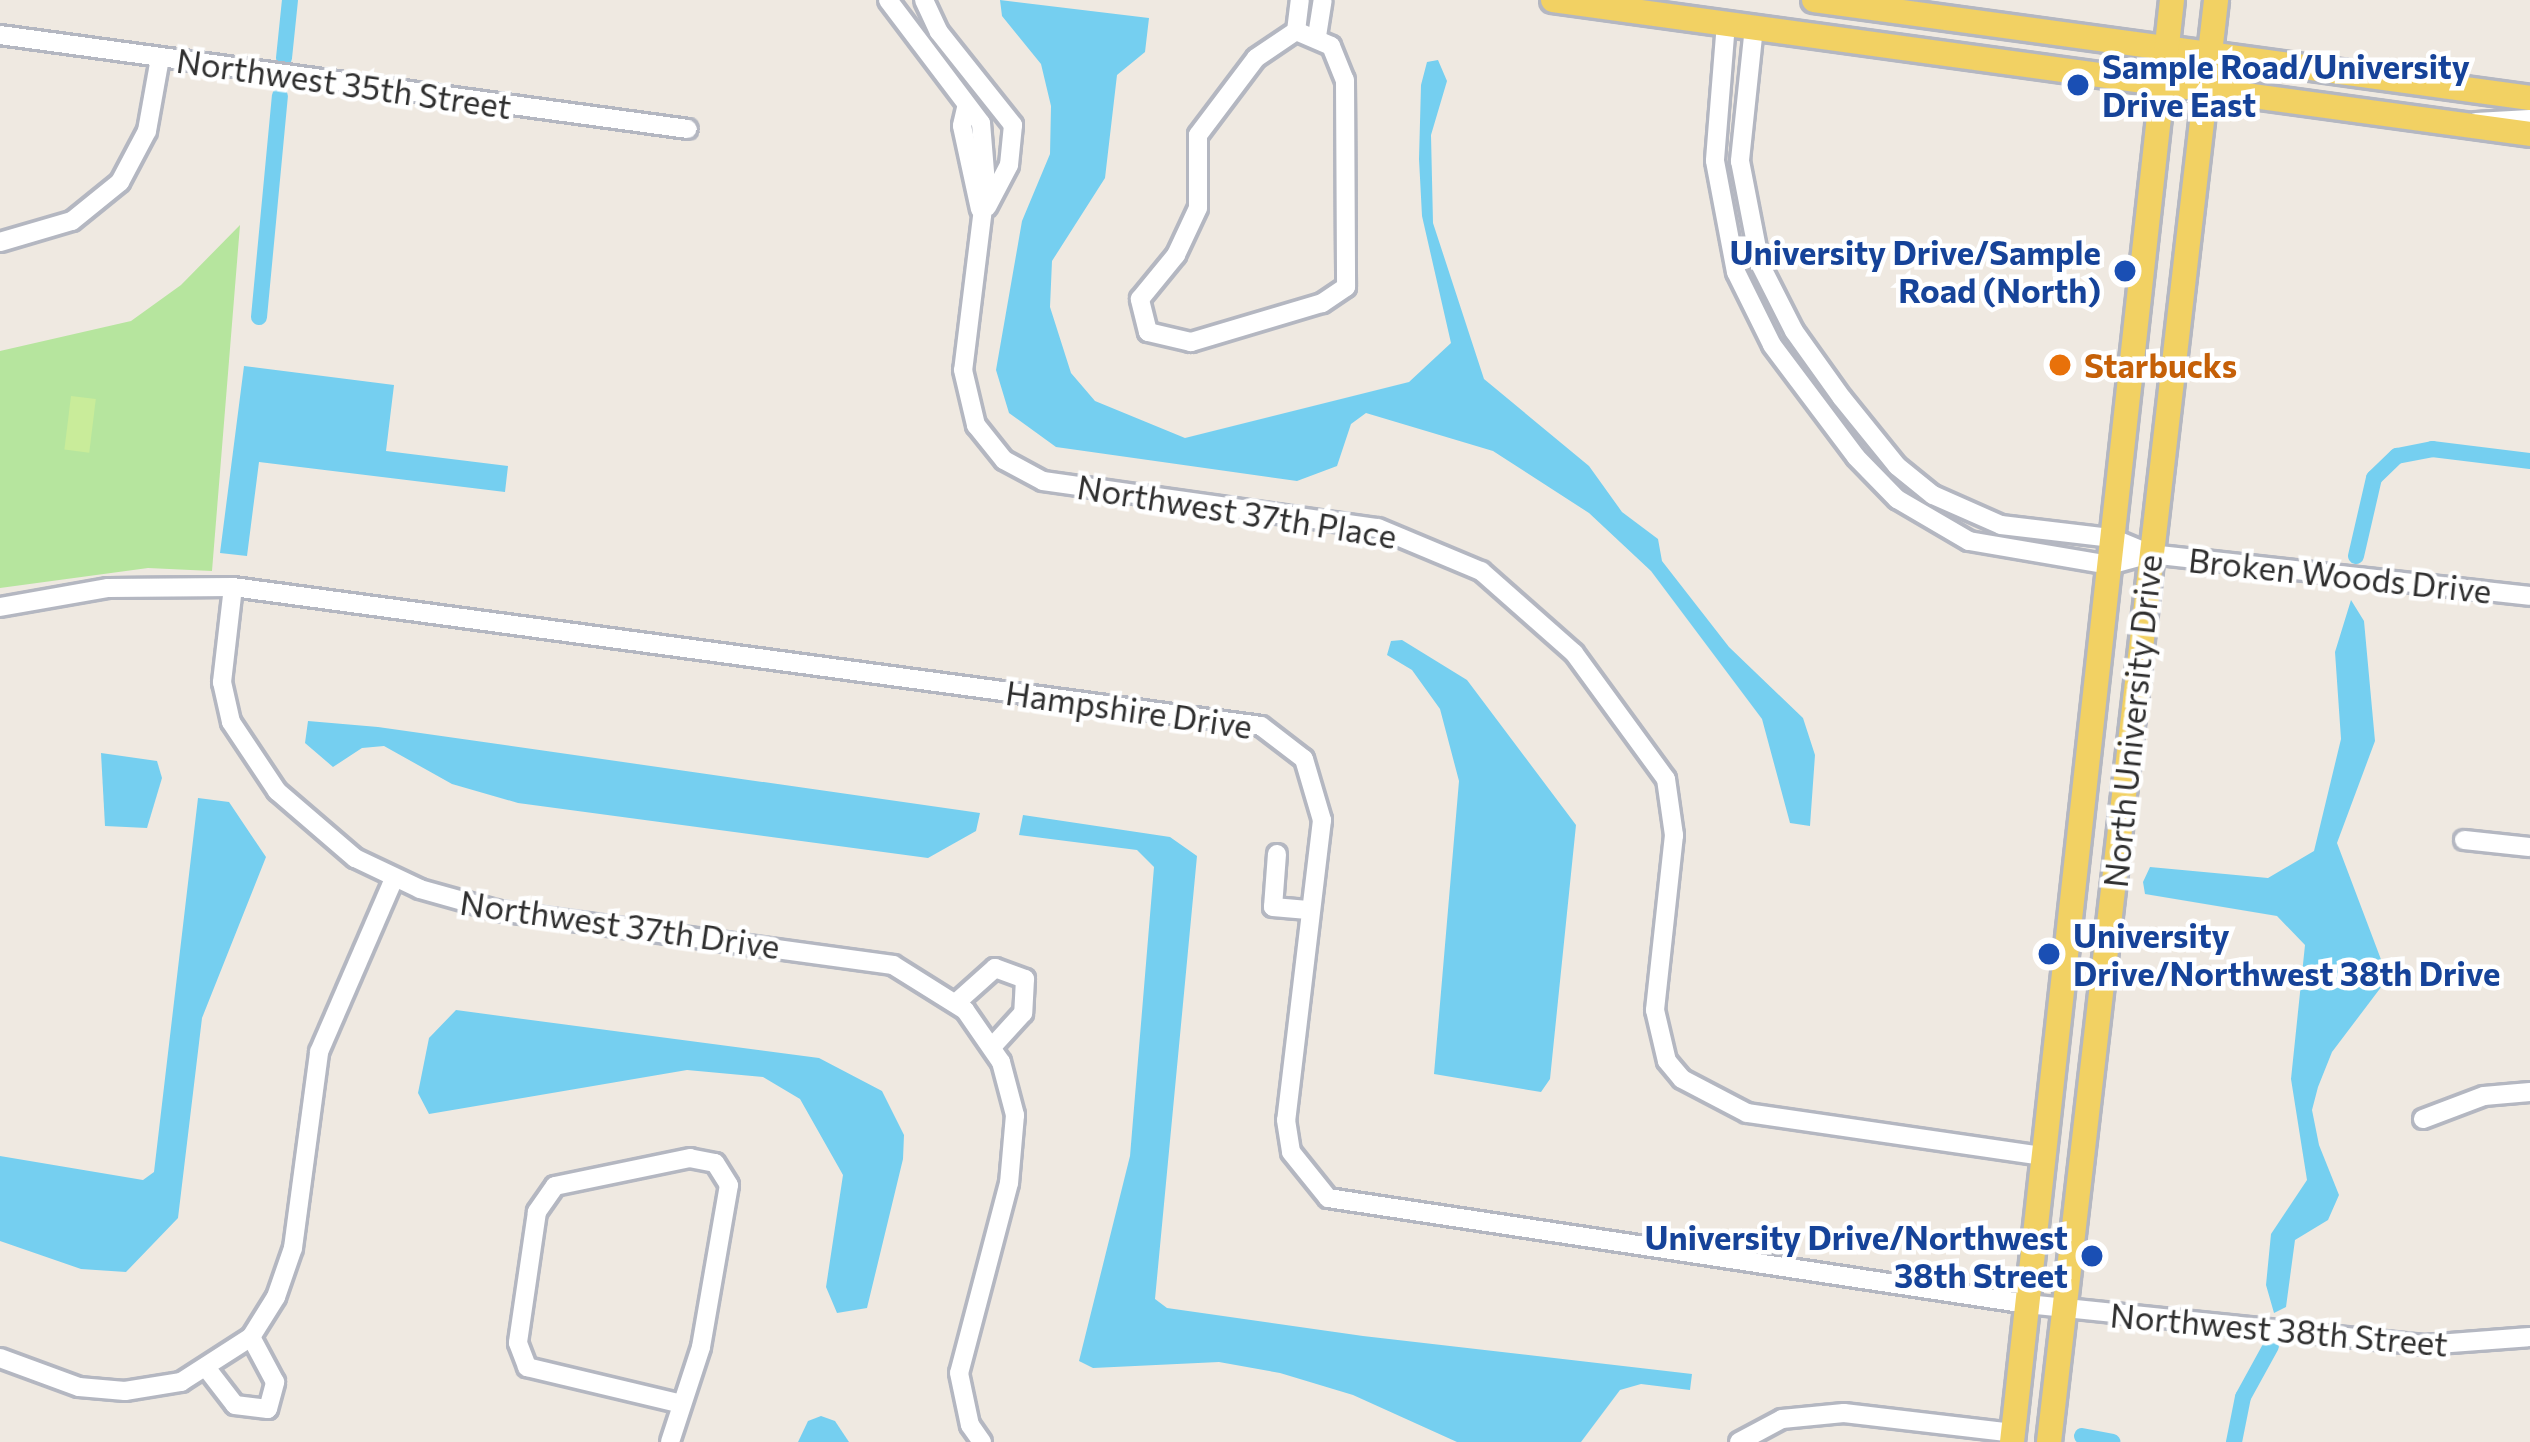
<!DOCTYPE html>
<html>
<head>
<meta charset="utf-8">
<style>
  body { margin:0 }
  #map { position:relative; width:2530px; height:1442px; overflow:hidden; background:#efe9e1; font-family:Commissioner,sans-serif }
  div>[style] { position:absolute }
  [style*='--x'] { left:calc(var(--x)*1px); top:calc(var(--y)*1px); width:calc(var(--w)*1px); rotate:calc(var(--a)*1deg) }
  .green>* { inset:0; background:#b6e59e }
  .pitch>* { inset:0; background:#c9ec9a; transform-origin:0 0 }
  .water>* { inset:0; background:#75cff0 }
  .canal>* { height:16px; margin:-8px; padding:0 8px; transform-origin:8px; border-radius:8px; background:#75cff0 }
  .roads { filter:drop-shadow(3px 0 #b4b7c1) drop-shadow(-3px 0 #b4b7c1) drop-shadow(0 3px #b4b7c1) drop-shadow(0 -3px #b4b7c1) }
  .minor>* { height:18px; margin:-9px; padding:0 9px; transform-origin:9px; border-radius:9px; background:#fff }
  .major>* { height:24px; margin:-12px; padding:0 12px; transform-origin:12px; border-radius:12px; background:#f2d163 }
  .dots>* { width:33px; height:33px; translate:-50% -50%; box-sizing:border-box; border:6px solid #fff; border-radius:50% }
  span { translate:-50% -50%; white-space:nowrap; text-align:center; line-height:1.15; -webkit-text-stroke:9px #fff; paint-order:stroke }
  .transit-label { font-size:33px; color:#164399; font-weight:700 }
  .left { translate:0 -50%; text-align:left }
  .right { translate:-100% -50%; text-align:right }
  .street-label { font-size:33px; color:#2e2e2e }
  .food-label { font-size:33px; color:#c56008; font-weight:700 }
</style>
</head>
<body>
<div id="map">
  <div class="green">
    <div style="clip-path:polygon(240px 225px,212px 571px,148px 568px,0 588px,0 351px,131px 321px,181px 285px)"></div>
  </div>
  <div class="pitch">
    <div style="left:71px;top:396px;width:25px;height:54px;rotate:7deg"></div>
  </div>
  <div class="water">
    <div style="clip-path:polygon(1000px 0,1149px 18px,1145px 52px,1117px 75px,1105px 178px,1052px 261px,1050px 307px,1071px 373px,1095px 401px,1185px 438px,1409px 382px,1451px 343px,1422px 216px,1419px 159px,1421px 85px,1427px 62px,1438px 60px,1447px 81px,1431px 135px,1433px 223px,1484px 379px,1589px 466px,1622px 512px,1658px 539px,1662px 561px,1729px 647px,1803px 718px,1815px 755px,1810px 826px,1790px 823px,1762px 719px,1651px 571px,1589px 513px,1493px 451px,1366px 413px,1351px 424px,1337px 466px,1297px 481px,1056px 447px,1009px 413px,996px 370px,1022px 221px,1050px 154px,1051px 106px,1041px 64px,1002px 16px)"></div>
    <div style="clip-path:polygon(244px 366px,394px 385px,386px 451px,508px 466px,505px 492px,259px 462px,247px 556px,220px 553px)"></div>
    <div style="clip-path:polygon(2351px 600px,2364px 621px,2375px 741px,2337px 843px,2388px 978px,2332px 1052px,2318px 1087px,2312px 1110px,2319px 1145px,2339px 1195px,2328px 1220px,2295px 1240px,2286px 1307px,2274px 1313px,2266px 1285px,2271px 1234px,2307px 1180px,2291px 1079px,2305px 945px,2277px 916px,2145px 894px,2143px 882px,2150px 867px,2268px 878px,2314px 851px,2341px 739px,2335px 652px)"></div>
    <div style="clip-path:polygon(1402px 640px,1467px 680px,1576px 825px,1550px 1079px,1541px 1092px,1434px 1074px,1459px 781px,1440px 709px,1412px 670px,1387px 655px,1391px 641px)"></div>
    <div style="clip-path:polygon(308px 721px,378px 727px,980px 813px,976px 831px,928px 858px,518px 803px,452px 784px,384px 746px,362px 748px,333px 767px,305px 743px)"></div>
    <div style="clip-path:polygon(101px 753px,157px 761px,162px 778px,147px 828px,105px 826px)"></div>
    <div style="clip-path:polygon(198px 798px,229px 802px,266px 857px,202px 1018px,178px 1218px,126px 1272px,81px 1269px,0 1241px,0 1156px,143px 1180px,154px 1172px)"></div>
    <div style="clip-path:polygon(1023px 815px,1170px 837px,1197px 856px,1155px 1299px,1167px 1308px,1363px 1336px,1692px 1374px,1690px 1390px,1641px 1384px,1620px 1390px,1581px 1442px,1457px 1442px,1353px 1395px,1280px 1373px,1219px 1362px,1093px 1368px,1079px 1361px,1130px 1156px,1154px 867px,1137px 850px,1019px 835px)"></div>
    <div style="clip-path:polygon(456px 1010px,819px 1058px,882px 1091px,904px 1135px,903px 1159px,867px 1308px,837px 1313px,826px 1287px,843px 1175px,800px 1099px,763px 1077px,687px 1070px,429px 1114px,418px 1093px,429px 1038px)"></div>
    <div style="clip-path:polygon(821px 1416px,835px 1421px,849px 1442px,798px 1442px,808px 1421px)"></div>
  </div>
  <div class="canal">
    <div style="--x:284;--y:58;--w:58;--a:-84.1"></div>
    <div style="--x:259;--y:317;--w:222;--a:-84.6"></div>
    <div style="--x:2356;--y:556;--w:80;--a:-77"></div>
    <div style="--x:2374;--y:478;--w:32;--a:-44"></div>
    <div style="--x:2397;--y:456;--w:36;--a:-11"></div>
    <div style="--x:2432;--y:449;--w:99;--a:7"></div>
    <div style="--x:2082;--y:1436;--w:31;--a:11"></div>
    <div style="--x:2234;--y:1442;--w:46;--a:-78.7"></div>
    <div style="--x:2243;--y:1397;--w:58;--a:-61.2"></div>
  </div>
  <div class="roads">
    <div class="minor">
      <div style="--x:888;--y:0;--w:154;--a:52.9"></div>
      <div style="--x:981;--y:123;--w:61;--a:85.3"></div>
      <div style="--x:986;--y:184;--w:187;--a:97"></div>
      <div style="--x:963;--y:370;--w:57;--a:76.7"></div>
      <div style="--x:976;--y:425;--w:45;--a:51.3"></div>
      <div style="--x:1004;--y:460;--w:44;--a:28.3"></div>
      <div style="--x:1043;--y:481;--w:338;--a:8"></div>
      <div style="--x:1378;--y:528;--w:112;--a:22.7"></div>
      <div style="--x:1481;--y:571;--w:124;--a:41.4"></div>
      <div style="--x:1574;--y:653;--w:156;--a:53.9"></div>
      <div style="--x:1666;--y:779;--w:57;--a:81.9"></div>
      <div style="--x:1674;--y:835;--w:176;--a:96.2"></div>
      <div style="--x:1655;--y:1010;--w:52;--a:76.8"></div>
      <div style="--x:1667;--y:1061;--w:23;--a:50"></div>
      <div style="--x:1682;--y:1079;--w:73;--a:27.6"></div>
      <div style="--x:1747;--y:1113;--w:299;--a:8.3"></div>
      <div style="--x:924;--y:0;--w:35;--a:65"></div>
      <div style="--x:939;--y:32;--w:119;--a:51.5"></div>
      <div style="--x:1013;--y:125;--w:40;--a:95.7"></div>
      <div style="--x:1009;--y:165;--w:47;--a:117.6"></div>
      <div style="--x:1726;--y:23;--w:138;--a:94.6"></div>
      <div style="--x:1715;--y:161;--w:113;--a:79.3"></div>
      <div style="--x:1736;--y:272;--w:81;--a:63.7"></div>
      <div style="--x:1772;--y:345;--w:140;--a:53.1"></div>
      <div style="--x:1856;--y:457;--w:59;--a:45.7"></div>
      <div style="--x:1897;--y:499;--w:83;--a:30.3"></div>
      <div style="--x:1969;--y:541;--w:142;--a:9.7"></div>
      <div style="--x:2109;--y:565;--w:42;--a:-15"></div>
      <div style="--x:1754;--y:27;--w:135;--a:96"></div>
      <div style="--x:1740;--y:161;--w:105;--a:79"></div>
      <div style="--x:1760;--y:264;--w:75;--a:63.1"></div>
      <div style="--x:1794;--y:331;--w:82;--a:54.4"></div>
      <div style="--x:1842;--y:398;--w:87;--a:51"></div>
      <div style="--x:1897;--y:466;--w:46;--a:38.9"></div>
      <div style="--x:1933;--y:495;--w:74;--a:23.8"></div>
      <div style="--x:2001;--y:525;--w:112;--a:6.7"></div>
      <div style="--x:2112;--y:538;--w:41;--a:22.8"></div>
      <div style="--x:2150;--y:554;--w:382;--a:6.3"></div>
      <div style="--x:1296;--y:31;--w:38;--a:23"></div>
      <div style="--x:1331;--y:46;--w:37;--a:68"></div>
      <div style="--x:1345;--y:80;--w:207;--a:89.7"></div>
      <div style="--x:1346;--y:287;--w:29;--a:146"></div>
      <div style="--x:1322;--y:303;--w:137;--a:163.4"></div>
      <div style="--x:1191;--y:342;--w:44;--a:-166.9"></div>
      <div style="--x:1148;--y:332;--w:34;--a:-104"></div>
      <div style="--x:1140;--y:299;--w:57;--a:-50.7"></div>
      <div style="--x:1176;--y:255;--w:52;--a:-64.9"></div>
      <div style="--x:1198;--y:208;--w:73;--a:-90"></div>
      <div style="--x:1198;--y:135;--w:96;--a:-53"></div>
      <div style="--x:1256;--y:58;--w:48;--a:-34"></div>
      <div style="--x:1296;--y:31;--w:31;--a:-83"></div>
      <div style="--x:0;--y:35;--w:694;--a:7.78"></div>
      <div style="--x:1317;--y:36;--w:36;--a:-81"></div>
      <div style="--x:966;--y:108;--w:18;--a:103"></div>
      <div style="--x:962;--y:126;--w:85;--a:77.8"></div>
      <div style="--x:2476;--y:122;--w:54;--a:-3.2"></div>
      <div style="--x:0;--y:242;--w:75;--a:-16.3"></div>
      <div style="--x:72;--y:221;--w:62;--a:-39.1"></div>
      <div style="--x:120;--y:182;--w:58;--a:-62.1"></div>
      <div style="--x:147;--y:131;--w:74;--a:-79.9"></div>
      <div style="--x:233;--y:587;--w:96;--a:96.6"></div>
      <div style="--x:222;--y:682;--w:41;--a:77.3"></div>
      <div style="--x:231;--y:722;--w:83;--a:56.3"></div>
      <div style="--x:277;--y:791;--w:103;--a:40.7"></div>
      <div style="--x:355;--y:858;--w:72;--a:25.5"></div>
      <div style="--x:420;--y:889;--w:82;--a:15.6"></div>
      <div style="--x:499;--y:911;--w:398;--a:7.8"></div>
      <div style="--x:893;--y:965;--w:85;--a:32"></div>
      <div style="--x:965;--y:1010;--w:63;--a:55.3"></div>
      <div style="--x:1001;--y:1062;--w:55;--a:75.2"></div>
      <div style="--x:1015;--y:1115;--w:68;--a:95"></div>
      <div style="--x:1009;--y:1183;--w:196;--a:104.7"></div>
      <div style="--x:959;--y:1373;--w:53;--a:78.1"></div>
      <div style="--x:970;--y:1425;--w:21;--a:55"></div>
      <div style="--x:0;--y:607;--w:110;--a:-10"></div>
      <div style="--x:108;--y:588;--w:125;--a:-0.5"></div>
      <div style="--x:233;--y:587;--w:1037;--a:7.7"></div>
      <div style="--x:1261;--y:726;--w:54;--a:37.5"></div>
      <div style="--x:1304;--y:759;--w:64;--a:73.6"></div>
      <div style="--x:1322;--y:820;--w:302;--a:96.8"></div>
      <div style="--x:1286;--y:1120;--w:32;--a:81"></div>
      <div style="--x:1291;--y:1152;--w:59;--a:51.2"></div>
      <div style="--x:1328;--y:1198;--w:707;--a:8.62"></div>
      <div style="--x:2027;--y:1304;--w:399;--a:5.9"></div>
      <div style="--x:2424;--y:1345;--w:106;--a:-4.3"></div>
      <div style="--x:2464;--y:840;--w:66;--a:6.1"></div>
      <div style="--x:1277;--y:854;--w:53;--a:94.3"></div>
      <div style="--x:1273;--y:907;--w:38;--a:5"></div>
      <div style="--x:957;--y:1002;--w:51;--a:-41.8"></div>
      <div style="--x:995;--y:968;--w:32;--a:20"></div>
      <div style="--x:1025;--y:979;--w:34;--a:93"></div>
      <div style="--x:1023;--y:1013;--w:45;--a:132.3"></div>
      <div style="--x:2423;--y:1119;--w:65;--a:-20.7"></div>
      <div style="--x:2484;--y:1096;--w:46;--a:-5"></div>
      <div style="--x:0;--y:1358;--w:84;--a:20.2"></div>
      <div style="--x:79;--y:1387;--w:46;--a:5"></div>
      <div style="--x:125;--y:1391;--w:57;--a:-9.1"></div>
      <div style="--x:181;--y:1382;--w:83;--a:-32.7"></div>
      <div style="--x:251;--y:1337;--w:47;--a:-58"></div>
      <div style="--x:276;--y:1297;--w:52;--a:-70.9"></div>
      <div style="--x:293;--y:1248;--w:198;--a:-82.4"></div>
      <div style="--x:319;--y:1052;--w:189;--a:-66.6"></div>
      <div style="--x:208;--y:1370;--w:44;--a:52.4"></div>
      <div style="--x:235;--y:1405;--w:33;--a:7"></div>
      <div style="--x:268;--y:1409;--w:28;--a:-75"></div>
      <div style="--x:275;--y:1382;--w:51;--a:-118.1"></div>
      <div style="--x:670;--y:1442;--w:100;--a:-71.9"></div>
      <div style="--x:701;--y:1347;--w:164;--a:-80.2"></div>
      <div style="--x:729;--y:1185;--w:26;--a:-122"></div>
      <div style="--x:715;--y:1163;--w:25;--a:-169"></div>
      <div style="--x:690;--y:1158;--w:138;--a:168.3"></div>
      <div style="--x:555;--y:1186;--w:32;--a:125"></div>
      <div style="--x:537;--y:1212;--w:132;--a:98.3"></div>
      <div style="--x:518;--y:1343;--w:26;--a:69"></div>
      <div style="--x:527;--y:1367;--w:159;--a:13.4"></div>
      <div style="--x:1739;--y:1442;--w:49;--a:-28.1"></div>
      <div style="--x:1782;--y:1419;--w:62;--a:-5.5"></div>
      <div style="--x:1844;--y:1413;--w:170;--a:6.7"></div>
    </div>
    <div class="major">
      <div style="--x:1553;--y:0;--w:986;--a:7.81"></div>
      <div style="--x:1814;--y:0;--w:723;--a:7.79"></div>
      <div style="--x:2012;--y:1442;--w:1451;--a:-83.67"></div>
      <div style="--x:2049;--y:1442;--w:1452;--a:-83.39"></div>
    </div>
  </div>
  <div class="dots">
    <div style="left:2078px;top:85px;background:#1a4fb4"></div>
    <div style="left:2125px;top:271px;background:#1a4fb4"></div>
    <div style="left:2060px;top:365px;background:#e8710a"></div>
    <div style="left:2049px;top:954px;background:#1a4fb4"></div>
    <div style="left:2092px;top:1256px;background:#1a4fb4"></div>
  </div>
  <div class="transit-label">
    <span class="left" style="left:2102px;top:85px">Sample Road/University<br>Drive East</span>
    <span class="right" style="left:2101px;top:271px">University Drive/Sample<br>Road (North)</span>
    <span class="left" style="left:2073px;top:954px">University<br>Drive/Northwest 38th Drive</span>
    <span class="right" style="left:2068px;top:1256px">University Drive/Northwest<br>38th Street</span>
  </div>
  <div class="street-label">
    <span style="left:344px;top:83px;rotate:8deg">Northwest 35th Street</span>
    <span style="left:1237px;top:511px;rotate:9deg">Northwest 37th Place</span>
    <span style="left:2340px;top:575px;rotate:6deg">Broken Woods Drive</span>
    <span style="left:1129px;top:709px;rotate:8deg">Hampshire Drive</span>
    <span style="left:2132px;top:721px;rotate:-84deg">North University Drive</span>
    <span style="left:620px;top:924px;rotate:8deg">Northwest 37th Drive</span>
    <span style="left:2279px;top:1329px;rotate:5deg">Northwest 38th Street</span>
  </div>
  <div class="food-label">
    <span class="left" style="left:2084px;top:365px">Starbucks</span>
  </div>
</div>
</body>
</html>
